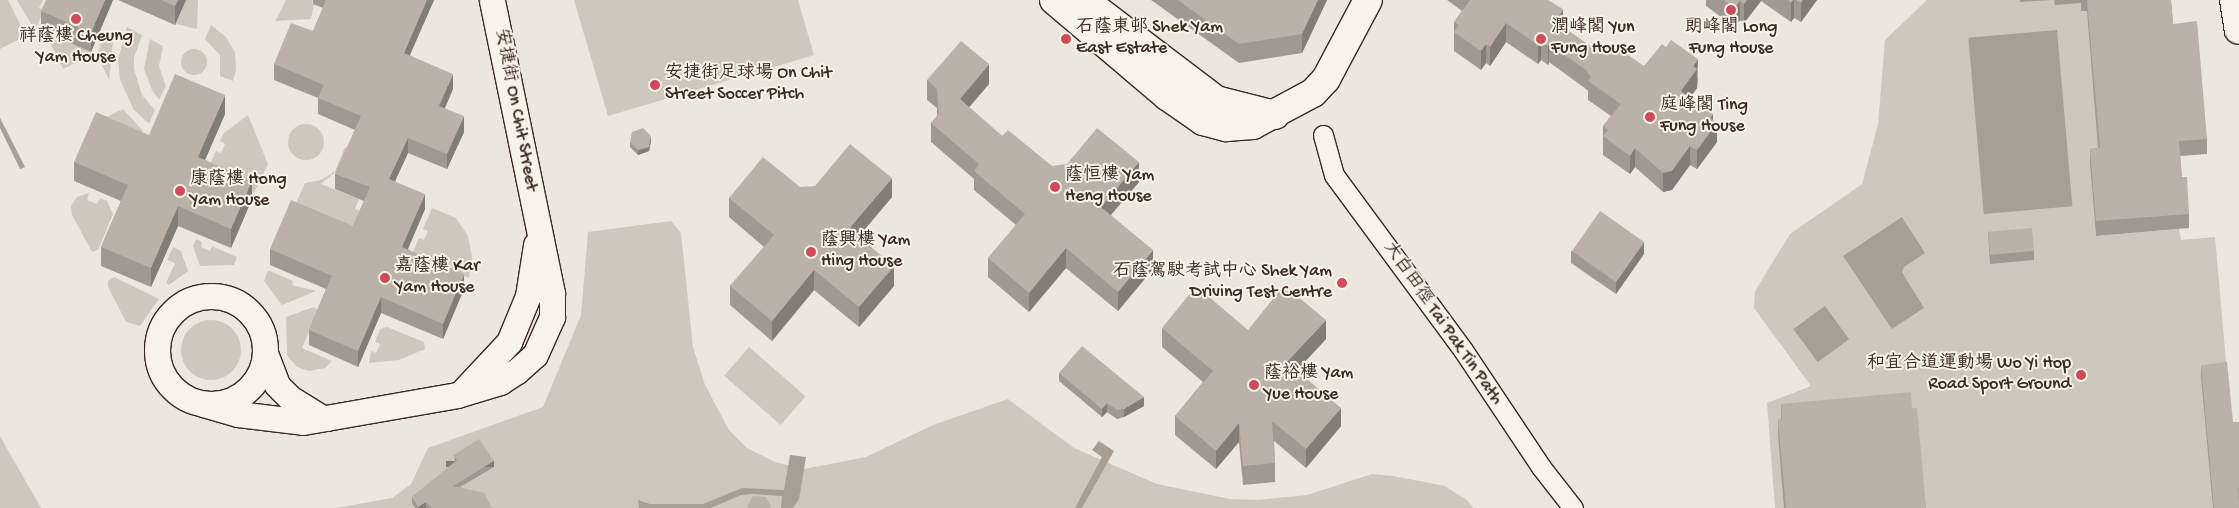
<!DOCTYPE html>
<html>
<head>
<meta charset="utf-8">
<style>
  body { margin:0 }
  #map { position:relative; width:2239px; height:508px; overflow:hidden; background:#ece7dc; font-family:"Gochi Hand","LXGW WenKai TC",sans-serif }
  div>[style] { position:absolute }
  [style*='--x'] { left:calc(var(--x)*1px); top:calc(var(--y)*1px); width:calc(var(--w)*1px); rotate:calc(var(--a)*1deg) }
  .green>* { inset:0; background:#cec8bc; transform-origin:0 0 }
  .round { border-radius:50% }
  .water>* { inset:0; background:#a89f93; transform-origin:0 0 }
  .roads { filter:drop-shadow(1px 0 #3b2a1e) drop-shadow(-1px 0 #3b2a1e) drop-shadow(0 1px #3b2a1e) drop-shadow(0 -1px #3b2a1e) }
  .pedestrian>* { height:19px; margin:-9.5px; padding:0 9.5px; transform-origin:9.5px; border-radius:9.5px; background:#f7f3e8 }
  .minor>* { height:25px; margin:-12.5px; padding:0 12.5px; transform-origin:12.5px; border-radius:12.5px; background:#f7f3e8 }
  .minor>.ring { margin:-12.5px; padding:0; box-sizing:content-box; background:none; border:25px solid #f7f3e8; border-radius:50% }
  .tertiary>* { height:28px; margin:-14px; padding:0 14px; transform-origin:14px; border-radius:14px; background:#f7f3e8 }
  .primary>* { height:28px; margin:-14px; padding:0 14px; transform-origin:14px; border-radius:14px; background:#f7f3e8 }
  .wall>* { inset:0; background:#a09990 }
  .shaded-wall>* { inset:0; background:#827d75; transform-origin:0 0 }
  .building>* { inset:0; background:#bab2a7; transform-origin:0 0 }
  .dots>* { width:14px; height:14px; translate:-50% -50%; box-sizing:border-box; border:2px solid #f7f3e8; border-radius:50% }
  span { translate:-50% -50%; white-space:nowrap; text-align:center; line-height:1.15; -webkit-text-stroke:4px #f7f3e8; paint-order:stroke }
  .poi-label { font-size:18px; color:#3b2a1e }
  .left { translate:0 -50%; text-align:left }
  .right { translate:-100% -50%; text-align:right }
  .street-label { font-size:18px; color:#3b2a1e }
</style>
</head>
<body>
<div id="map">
  <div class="green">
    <div style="clip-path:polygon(0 0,8px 0,26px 36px,0 49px)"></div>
    <div style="clip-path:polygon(17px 0,43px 0,39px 8px,44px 10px,35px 30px)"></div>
    <div style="clip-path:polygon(186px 0,198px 0,197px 29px,176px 24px)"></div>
    <div style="clip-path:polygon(286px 0,312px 0,313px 3px,314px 0,400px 41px,314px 4px,311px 19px,275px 21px)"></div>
    <div style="clip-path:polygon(574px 0,798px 0,814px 55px,608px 116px)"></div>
    <div style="clip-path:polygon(1927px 0,2169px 0,2177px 152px,2090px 159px,2096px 236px,2179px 229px,2181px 240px,2215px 237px,2239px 508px,1775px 508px,1767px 403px,1811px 386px,1754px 308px,1755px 291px,1790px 234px,1862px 184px,1878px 124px,1885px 40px)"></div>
    <div style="clip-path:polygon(211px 25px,226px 37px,235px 52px,236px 70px,233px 81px,220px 76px,220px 55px,205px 39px)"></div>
    <div style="clip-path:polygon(127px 27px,142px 35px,134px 58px,134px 69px,142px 95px,155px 110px,149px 124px,134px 110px,120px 80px,118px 59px)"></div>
    <div style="clip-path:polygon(44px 31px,91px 52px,91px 55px,63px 69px)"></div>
    <div style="clip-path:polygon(104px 36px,113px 40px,109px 80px,97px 54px)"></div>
    <div style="clip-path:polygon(150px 39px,163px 46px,159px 66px,166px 86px,159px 100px,152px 90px,144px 69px)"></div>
    <div class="round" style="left:181px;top:49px;width:26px;height:26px"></div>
    <div style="clip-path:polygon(123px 109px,143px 131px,134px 141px,92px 124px)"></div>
    <div style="clip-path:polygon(248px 115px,268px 164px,254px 193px,221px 179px,211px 162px,216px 151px,221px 153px,225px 144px,220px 141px,224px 133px)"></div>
    <div class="round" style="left:288px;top:124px;width:36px;height:36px"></div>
    <div style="clip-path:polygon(345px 147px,348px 150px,339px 169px,321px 184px,359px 199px,355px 209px,360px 211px,353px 227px,293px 210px,305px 183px,321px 180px,335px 171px)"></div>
    <div style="clip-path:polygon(89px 193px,87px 200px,97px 204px,100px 198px,107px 201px,113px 214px,98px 250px,92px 252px,72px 215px,71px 206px,77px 197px)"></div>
    <div style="clip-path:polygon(432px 208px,456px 218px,468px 236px,472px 257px,469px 278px,412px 254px,419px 238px,424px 240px,428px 231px,423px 229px)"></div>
    <div style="clip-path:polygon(671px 221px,681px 233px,693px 347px,705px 385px,729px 430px,747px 448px,775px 462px,804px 469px,866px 457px,933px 425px,1008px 399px,1074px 448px,1157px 484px,1230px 499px,1258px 500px,1307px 495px,1372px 474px,1393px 476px,1445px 486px,1467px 500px,1473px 508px,336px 508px,392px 498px,411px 484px,428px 448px,543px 407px,581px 315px,588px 232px)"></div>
    <div style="clip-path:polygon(196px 239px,202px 242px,201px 247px,210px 251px,212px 246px,237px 257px,234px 265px,200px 266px,193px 246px)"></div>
    <div style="clip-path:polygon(173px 247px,181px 251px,188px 271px,169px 285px,166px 283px,175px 263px,167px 260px)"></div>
    <div style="clip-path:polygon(268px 270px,293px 281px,292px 285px,316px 291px,282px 305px,264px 281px)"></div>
    <div style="clip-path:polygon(114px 277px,159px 299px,140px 326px,126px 322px,108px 287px,108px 281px)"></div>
    <div style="clip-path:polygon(313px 307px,318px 310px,302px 348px,332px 361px,325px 368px,309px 371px,297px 367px,287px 355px,286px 317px)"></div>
    <div class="round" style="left:181px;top:320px;width:60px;height:60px"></div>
    <div style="clip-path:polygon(387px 327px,424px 342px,425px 349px,399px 360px,369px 363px,371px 351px,376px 353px,380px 344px,375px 342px,380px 329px)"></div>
    <div style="left:749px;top:347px;width:75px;height:38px;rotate:41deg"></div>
    <div style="clip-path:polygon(0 436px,5px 445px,41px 508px,0 508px)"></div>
  </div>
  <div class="water">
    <div style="left:2057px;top:30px;width:177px;height:89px;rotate:85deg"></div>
    <div style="clip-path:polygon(0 118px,25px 167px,20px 169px,0 128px)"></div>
    <div style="clip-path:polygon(1902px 217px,1925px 253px,1904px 267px,1902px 272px,1924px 308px,1892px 329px,1843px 256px)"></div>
    <div style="left:1825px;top:306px;width:41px;height:39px;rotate:54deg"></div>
    <div style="clip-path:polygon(1099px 441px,1114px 451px,1082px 508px,1075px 508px,1102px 457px,1092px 450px)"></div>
    <div style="clip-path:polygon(790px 455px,806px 457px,799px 499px,793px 508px,781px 508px,782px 496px,752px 494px,741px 495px,711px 508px,639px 508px,638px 500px,650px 504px,703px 504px,742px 488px,784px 490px)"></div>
  </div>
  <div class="roads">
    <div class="pedestrian">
      <div style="--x:1323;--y:135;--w:41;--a:74.6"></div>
      <div style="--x:1334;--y:175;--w:217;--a:53.6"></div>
      <div style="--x:1463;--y:350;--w:141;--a:56.3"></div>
      <div style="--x:1541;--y:467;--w:52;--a:52"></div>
    </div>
    <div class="minor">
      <div class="ring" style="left:157px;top:296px;width:83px;height:83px"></div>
      <div style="--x:265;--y:353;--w:34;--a:69"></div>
      <div style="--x:277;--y:385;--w:18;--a:45"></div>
      <div style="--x:290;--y:398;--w:38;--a:32"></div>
      <div style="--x:322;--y:418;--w:5;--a:0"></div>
      <div style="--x:464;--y:390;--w:66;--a:-46.8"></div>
      <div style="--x:509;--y:342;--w:50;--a:-67.6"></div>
      <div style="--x:528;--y:296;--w:52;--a:-81.1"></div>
      <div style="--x:203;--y:404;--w:36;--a:16"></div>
      <div style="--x:238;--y:414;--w:65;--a:7"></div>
      <div style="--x:303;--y:422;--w:156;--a:-9.9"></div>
      <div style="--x:457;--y:395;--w:45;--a:-16.8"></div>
      <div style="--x:500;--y:382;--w:20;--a:-33"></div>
      <div style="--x:517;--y:371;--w:24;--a:-42"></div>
      <div style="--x:535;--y:355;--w:42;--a:-65.9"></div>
      <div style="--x:552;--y:317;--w:24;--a:-90"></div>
      <div style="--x:552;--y:293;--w:299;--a:-101.6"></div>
    </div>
    <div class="tertiary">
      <div style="--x:1054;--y:0;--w:148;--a:40.3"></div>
      <div style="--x:1167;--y:96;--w:44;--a:34.8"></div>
      <div style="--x:1203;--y:121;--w:24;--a:15"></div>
      <div style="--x:1226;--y:127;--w:27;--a:-4"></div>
      <div style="--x:1253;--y:125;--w:68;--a:-28.1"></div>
      <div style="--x:1313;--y:93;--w:19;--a:-47"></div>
      <div style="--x:1326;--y:79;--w:89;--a:-62"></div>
      <div style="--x:1084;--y:0;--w:166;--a:37.1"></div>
      <div style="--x:1216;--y:100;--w:61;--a:14.3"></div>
    </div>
    <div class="primary">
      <div style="--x:2234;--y:0;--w:30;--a:81"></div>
    </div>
  </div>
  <div class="wall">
    <div style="clip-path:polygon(113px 0,91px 52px,41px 30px,41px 11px)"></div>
    <div style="clip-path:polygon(118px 0,186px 0,175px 25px)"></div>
    <div style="clip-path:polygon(313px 0,434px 0,410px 55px,453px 89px,445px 108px,464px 132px,447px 169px,408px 153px,395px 181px,425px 209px,408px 249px,464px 289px,443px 339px,381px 313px,358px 367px,309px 345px,309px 330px,326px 289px,270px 265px,270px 249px,353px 226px,364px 201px,335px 189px,335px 174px,355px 130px,318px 114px,318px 98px,274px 80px,274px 64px,313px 31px,323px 8px,313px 4px)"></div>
    <div style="clip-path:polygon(1151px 0,1327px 0,1302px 53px,1239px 63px)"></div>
    <div style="clip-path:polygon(1447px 0,1548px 0,1563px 16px,1567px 30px,1599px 52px,1611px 50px,1644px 66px,1698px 78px,1697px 88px,1690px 97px,1713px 120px,1717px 142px,1697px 169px,1690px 165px,1672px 190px,1663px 192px,1635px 167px,1630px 174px,1603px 155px,1603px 126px,1611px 116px,1588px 100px,1588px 91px,1586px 89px,1549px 62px,1548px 65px,1541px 60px,1538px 64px,1506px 42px,1490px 66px,1486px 63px,1481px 70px,1454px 51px,1454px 22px,1462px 11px)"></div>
    <div style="clip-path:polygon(1706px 0,1817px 0,1801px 22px,1794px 18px,1791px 22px,1761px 1px,1744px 23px,1740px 20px,1735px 27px,1706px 6px)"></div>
    <div style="clip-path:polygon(2020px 0,2051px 0,2020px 2px)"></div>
    <div style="clip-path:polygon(2054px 0,2171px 0,2173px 24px,2207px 139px,2207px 154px,2180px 156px,2182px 177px,2189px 214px,2189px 228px,2096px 236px,2090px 164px,2090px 149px,2098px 148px,2087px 11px,2081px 11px,2081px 3px,2055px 5px)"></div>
    <div style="clip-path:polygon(927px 80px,989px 84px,969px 107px,1002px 136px,1052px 166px,1139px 182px,1111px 215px,1153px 269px,1118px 311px,1066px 268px,1029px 312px,988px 277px,988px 258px,1016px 225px,974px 190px,974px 179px,931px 142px,931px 123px,937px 116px,937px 108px,927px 100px)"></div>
    <div style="clip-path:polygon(225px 114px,205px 160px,252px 199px,231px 248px,178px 226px,151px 287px,101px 266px,101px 247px,121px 201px,74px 181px,74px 162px,149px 135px)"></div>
    <div style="clip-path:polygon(651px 141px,649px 151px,638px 155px,630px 147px,630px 142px)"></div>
    <div style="clip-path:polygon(800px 187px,892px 197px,858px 237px,894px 286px,859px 327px,814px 290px,772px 341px,730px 305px,730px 286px,764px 247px,729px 217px,729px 198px)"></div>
    <div style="clip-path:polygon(1988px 232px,2034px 251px,2034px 260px,1990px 264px)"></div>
    <div style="clip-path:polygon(1571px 251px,1644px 254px,1616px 294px,1571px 263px)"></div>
    <div style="clip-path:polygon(1162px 328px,1248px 330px,1326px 339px,1297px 370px,1341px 426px,1306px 468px,1274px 441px,1275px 463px,1275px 482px,1243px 485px,1239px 442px,1216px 469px,1175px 435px,1175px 416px,1203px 382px,1162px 347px)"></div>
    <div style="clip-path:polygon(2201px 365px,2233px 422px,2239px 422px,2239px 508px,2213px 508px,2201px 377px)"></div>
    <div style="clip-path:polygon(1059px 373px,1144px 406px,1124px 417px,1117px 419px,1107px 412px,1102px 417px,1059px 381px)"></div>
    <div style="clip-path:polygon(1781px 404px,1912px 408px,1926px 508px,1784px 508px,1778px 435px,1778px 420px,1781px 419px)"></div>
    <div style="clip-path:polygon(454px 455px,494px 467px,460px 487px,492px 508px,415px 508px,412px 503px,412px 497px,455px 462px)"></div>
  </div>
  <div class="shaded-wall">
    <div style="clip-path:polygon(105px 0,113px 0,91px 52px,91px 33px)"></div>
    <div style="clip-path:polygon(178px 0,186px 0,175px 25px,175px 6px)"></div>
    <div style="clip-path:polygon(427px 0,434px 0,404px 68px,404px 53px)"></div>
    <div style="clip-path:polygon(1318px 0,1327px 0,1302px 53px,1302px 34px)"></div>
    <div style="clip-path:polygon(1747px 0,1761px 0,1761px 1px,1744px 23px,1744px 4px)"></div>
    <div style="clip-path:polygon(1793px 0,1794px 0,1794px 18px,1791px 22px,1791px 3px)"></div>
    <div style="clip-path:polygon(1803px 0,1817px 0,1801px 22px,1801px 3px)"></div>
    <div style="clip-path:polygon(1740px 1px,1740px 20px,1735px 27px,1735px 8px)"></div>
    <div style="clip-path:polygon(1563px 9px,1563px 24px,1567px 18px,1567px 37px,1561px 45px,1560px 14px)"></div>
    <div style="clip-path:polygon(1506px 23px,1506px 42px,1490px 66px,1490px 47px)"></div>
    <div style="clip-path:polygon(1541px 41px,1541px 60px,1538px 64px,1538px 45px)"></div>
    <div style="clip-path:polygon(1486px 44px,1486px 63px,1481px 70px,1481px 51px)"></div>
    <div style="clip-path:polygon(1549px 44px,1549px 62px,1548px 65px,1548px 46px)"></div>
    <div style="clip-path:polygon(1698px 59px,1697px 88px,1681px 110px,1681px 91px,1693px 66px)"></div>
    <div style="clip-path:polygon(989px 64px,989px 84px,960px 118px,960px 99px)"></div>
    <div style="clip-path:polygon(453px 74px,453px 89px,439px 121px,439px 106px)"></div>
    <div style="clip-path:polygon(225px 95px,225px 114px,198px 176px,198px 157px)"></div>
    <div style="clip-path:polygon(1713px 114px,1713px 128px,1717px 123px,1717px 142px,1697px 169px,1697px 150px,1710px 118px)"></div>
    <div style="clip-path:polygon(464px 116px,464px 132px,447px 169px,447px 154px)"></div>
    <div style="clip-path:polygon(651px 136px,651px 141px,649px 151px,638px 155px,638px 150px)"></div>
    <div style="clip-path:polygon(408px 138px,408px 153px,389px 194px,389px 179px)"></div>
    <div style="clip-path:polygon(1690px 146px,1690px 165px,1672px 190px,1663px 192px,1663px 173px)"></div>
    <div style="clip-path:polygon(1635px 148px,1635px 167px,1630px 174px,1630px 156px)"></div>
    <div style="clip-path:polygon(1139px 162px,1139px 182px,1101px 226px,1101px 207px)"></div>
    <div style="clip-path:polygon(892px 178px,892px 197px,849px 248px,849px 229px)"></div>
    <div style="clip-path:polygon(252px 180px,252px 199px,231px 248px,231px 229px)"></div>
    <div style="clip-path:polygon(425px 194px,425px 209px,402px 262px,402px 247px)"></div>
    <div style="clip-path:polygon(178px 206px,178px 226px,151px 287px,151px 268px)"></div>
    <div style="clip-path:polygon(1644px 242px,1644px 254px,1616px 294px,1616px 282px)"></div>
    <div style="clip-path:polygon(1066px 248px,1066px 268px,1029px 312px,1029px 293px)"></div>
    <div style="clip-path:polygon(1153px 250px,1153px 269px,1118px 311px,1118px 292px)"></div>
    <div style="clip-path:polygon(894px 266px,894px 286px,859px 327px,859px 307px)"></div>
    <div style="clip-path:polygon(814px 270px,814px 290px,772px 341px,772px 321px)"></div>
    <div style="clip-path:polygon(464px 274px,464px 289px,443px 339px,443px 324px)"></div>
    <div style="clip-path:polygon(381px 297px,381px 313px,358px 367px,358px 351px)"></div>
    <div style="clip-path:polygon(1326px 320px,1326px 339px,1287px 381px,1287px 362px)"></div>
    <div style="clip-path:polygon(1144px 397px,1144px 406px,1124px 417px,1124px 409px)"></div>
    <div style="clip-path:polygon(1107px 403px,1107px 412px,1102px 417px,1102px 409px)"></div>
    <div style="clip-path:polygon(1341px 408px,1341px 426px,1306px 468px,1306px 449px)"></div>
    <div style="clip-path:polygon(1239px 423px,1239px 442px,1216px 469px,1216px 451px)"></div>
    <div style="left:494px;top:461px;width:6px;height:48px;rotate:90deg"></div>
    <div style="clip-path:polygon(426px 502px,426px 508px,418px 508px,418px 507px)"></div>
  </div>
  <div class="building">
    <div style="clip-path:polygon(46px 0,105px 0,91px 33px,41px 11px)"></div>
    <div style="clip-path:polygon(161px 0,178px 0,175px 6px)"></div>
    <div style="clip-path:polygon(326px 0,427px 0,404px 53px,453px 74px,439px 106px,464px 116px,447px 154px,408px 138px,389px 179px,425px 194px,402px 247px,464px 274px,443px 324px,381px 297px,358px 351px,309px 330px,332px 276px,270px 249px,291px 200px,353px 226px,370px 187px,335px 174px,361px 116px,318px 98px,324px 85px,274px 64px,291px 23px,313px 31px)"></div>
    <div style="clip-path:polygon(1178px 0,1318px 0,1302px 34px,1239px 44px)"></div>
    <div style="clip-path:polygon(1470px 0,1548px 0,1563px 9px,1560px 14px,1567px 18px,1561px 26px,1599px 52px,1604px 45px,1611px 50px,1614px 45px,1644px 66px,1662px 44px,1666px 47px,1671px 40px,1698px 59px,1693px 66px,1697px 69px,1681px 91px,1713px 114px,1710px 118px,1717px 123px,1697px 150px,1690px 146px,1672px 171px,1663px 173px,1635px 148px,1630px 156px,1603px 136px,1608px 130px,1603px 126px,1621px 104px,1588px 81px,1591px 77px,1586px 70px,1549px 44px,1548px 46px,1541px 41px,1538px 45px,1506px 23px,1490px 47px,1486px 44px,1481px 51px,1454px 32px,1459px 25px,1454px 22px)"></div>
    <div style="clip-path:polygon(1724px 0,1747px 0,1744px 4px,1740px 1px,1735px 8px)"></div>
    <div style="clip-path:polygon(1787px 0,1793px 0,1791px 3px)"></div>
    <div style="clip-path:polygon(1796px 0,1803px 0,1801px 3px)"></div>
    <div style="clip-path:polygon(2087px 0,2171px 0,2173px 24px,2197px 21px,2207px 139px,2179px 141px,2182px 177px,2187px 177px,2189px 214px,2096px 221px,2090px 149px,2100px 148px)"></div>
    <div style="clip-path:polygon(961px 41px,989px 64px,960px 99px,1002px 136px,1008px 130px,1052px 166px,1067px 164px,1097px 128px,1139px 162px,1101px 207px,1153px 250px,1118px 292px,1066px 248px,1029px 293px,988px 258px,1025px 214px,974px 171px,979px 164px,931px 123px,939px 114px,937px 89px,927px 80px)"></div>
    <div style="clip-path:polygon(175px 74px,225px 95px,198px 157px,252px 180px,231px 229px,178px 206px,151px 268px,101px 247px,128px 185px,74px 162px,96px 112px,149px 135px)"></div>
    <div style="clip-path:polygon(643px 128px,651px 136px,649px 147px,638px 150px,630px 142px,632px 132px)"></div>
    <div style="clip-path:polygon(850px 144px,892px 178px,849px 229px,894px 266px,859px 307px,814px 270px,772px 321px,730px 286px,774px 235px,729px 198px,763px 157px,800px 187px,815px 186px)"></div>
    <div style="left:1600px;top:211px;width:54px;height:49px;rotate:35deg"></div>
    <div style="left:2032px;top:228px;width:23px;height:44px;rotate:85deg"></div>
    <div style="clip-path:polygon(1284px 285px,1326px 320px,1287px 362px,1341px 408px,1306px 449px,1272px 421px,1275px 463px,1243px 466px,1239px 423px,1216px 451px,1175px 416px,1213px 371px,1162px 328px,1196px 286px,1248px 330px)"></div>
    <div style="clip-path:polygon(1082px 346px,1144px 397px,1124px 409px,1117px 410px,1107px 403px,1102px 409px,1059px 373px)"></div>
    <div style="clip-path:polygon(2227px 362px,2233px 422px,2239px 422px,2239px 488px,2238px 488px,2239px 508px,2214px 508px,2201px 365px)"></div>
    <div style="clip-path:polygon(1911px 392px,1912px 408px,1917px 408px,1926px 508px,1786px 508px,1778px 420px,1782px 419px,1781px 404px)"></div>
    <div style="clip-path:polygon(479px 439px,494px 461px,453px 486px,484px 493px,492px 508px,432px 508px,426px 502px,418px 507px,412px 497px,457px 460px,454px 455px)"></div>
    <div style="clip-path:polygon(753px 496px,766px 497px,771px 507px,770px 508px,748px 508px,747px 507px)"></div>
  </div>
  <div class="dots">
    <div style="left:1731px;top:10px;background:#d1495b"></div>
    <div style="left:76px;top:19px;background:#d1495b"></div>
    <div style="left:1066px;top:39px;background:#d1495b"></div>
    <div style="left:1541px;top:39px;background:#d1495b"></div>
    <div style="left:655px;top:85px;background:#d1495b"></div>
    <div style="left:1650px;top:117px;background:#d1495b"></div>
    <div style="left:1055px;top:187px;background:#d1495b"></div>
    <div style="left:180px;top:191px;background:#d1495b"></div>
    <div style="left:811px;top:252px;background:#d1495b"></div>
    <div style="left:385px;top:278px;background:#d1495b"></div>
    <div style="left:1342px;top:283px;background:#d1495b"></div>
    <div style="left:2081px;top:375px;background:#d1495b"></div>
    <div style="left:1254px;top:385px;background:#d1495b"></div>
  </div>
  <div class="poi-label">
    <span class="left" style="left:1076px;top:39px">石蔭東邨 Shek Yam<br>East Estate</span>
    <span class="left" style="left:1551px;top:39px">潤峰閣 Yun<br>Fung House</span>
    <span style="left:1731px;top:39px">朗峰閣 Long<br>Fung House</span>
    <span style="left:76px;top:48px">祥蔭樓 Cheung<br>Yam House</span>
    <span class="left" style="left:665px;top:85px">安捷街足球場 On Chit<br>Street Soccer Pitch</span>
    <span class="left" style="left:1660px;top:117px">庭峰閣 Ting<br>Fung House</span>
    <span class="left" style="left:1065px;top:187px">蔭恒樓 Yam<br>Heng House</span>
    <span class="left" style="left:190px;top:191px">康蔭樓 Hong<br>Yam House</span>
    <span class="left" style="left:821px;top:252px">蔭興樓 Yam<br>Hing House</span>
    <span class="left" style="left:395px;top:278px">嘉蔭樓 Kar<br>Yam House</span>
    <span class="right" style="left:1332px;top:283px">石蔭駕駛考試中心 Shek Yam<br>Driving Test Centre</span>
    <span class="right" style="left:2071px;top:375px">和宜合道運動場 Wo Yi Hop<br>Road Sport Ground</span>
    <span class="left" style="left:1264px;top:385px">蔭裕樓 Yam<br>Yue House</span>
  </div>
  <div class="street-label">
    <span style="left:515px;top:110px;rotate:79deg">安捷街 On Chit Street</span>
    <span style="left:1442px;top:324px;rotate:55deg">大白田徑 Tai Pak Tin Path</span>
  </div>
</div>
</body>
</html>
